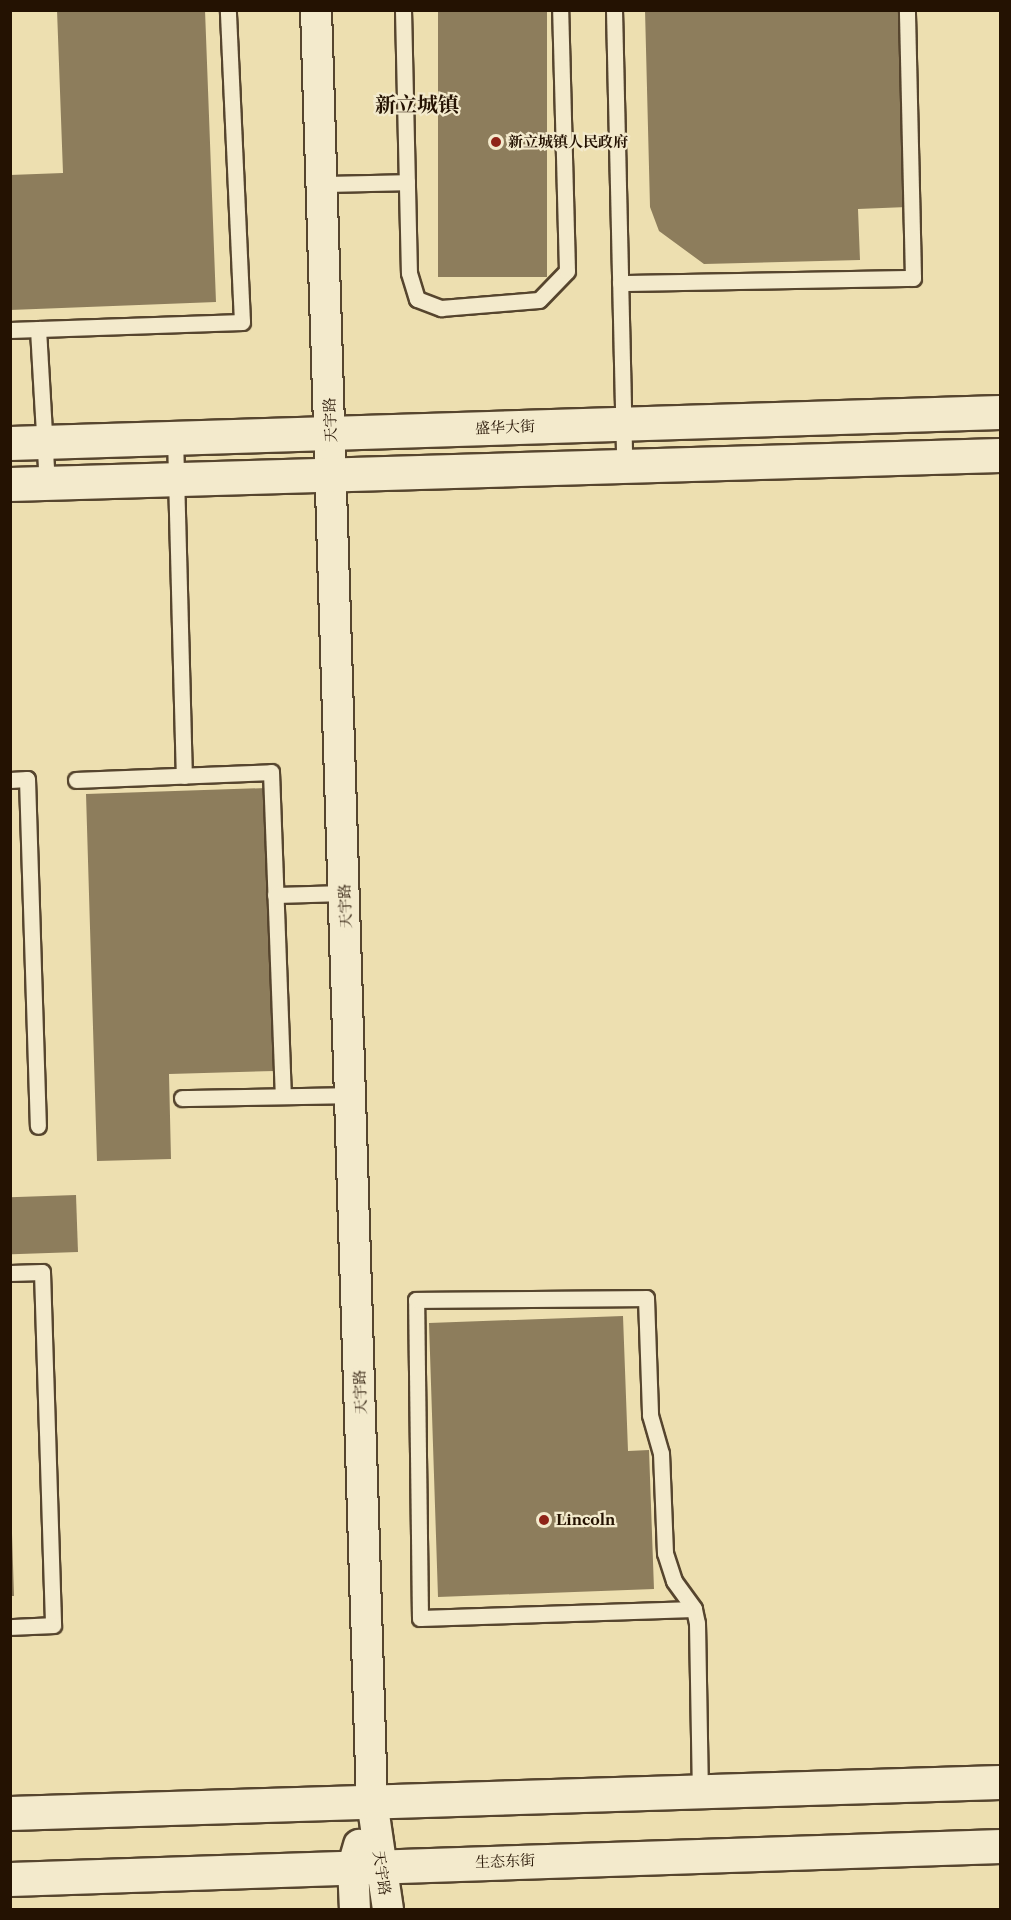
<!DOCTYPE html>
<html>
<head>
<meta charset="utf-8">
<style>
  body { margin:0 }
  #map { position:relative; width:1011px; height:1920px; overflow:hidden; background:#eddfb0; font-family:"Libre Caslon Text","Noto Serif SC",serif }
  div>[style] { position:absolute }
  [style*='--x'] { left:calc(var(--x)*1px); top:calc(var(--y)*1px); width:calc(var(--w)*1px); rotate:calc(var(--a)*1deg) }
  .building>* { inset:0; background:#8d7d5c; transform-origin:0 0 }
  .roads { filter:drop-shadow(2px 0 #56452e) drop-shadow(-2px 0 #56452e) drop-shadow(0 2px #56452e) drop-shadow(0 -2px #56452e) }
  .service>* { height:15px; margin:-7.5px; padding:0 7.5px; transform-origin:7.5px; border-radius:7.5px; background:#f3eacc }
  .minor>* { height:30px; margin:-15px; padding:0 15px; transform-origin:15px; border-radius:15px; background:#f3eacc }
  .tertiary>* { height:33px; margin:-16.5px; padding:0 16.5px; transform-origin:16.5px; border-radius:16.5px; background:#f3eacc }
  .secondary>* { height:33px; margin:-16.5px; padding:0 16.5px; transform-origin:16.5px; border-radius:16.5px; background:#f3eacc }
  .dots>* { width:16px; height:16px; translate:-50% -50%; box-sizing:border-box; border:3px solid #f3eacc; border-radius:50% }
  span { translate:-50% -50%; white-space:nowrap; text-align:center; line-height:1.15; -webkit-text-stroke:4.5px #f3eacc; paint-order:stroke }
  .poi-label { font-size:15px; color:#241202; font-weight:700 }
  .left { translate:0 -50%; text-align:left }
  .street-label { font-size:15px; color:#241202 }
  .district-label { font-size:21px; color:#241202; font-weight:700 }
  .frame { position:absolute; inset:0; border:12px solid #241202; pointer-events:none }
</style>
</head>
<body>
<div id="map">
  <div class="building">
    <div style="clip-path:polygon(57px 10px,205px 10px,216px 302px,10px 310px,10px 175px,63px 173px)"></div>
    <div style="left:438px;top:10px;width:109px;height:267px"></div>
    <div style="clip-path:polygon(645px 10px,902px 10px,907px 207px,858px 209px,860px 260px,704px 264px,659px 231px,650px 207px)"></div>
    <div style="clip-path:polygon(266px 788px,274px 1071px,169px 1074px,171px 1159px,97px 1161px,86px 794px)"></div>
    <div style="left:76px;top:1195px;width:57px;height:66px;rotate:88deg"></div>
    <div style="clip-path:polygon(623px 1316px,628px 1451px,649px 1450px,654px 1589px,438px 1597px,429px 1323px)"></div>
    <div style="clip-path:polygon(10px 1534px,12px 1534px,14px 1596px,10px 1596px)"></div>
  </div>
  <div class="roads">
    <div class="service">
      <div style="--x:403;--y:10;--w:263;--a:88.7"></div>
      <div style="--x:409;--y:273;--w:27;--a:73"></div>
      <div style="--x:417;--y:299;--w:26;--a:21"></div>
      <div style="--x:441;--y:308;--w:98;--a:-4.7"></div>
      <div style="--x:539;--y:300;--w:40;--a:-46"></div>
      <div style="--x:567;--y:271;--w:261;--a:-91.5"></div>
      <div style="--x:614;--y:10;--w:457;--a:88.7"></div>
      <div style="--x:322;--y:184;--w:85;--a:-1.3"></div>
      <div style="--x:620;--y:283;--w:293;--a:-1"></div>
      <div style="--x:913;--y:278;--w:268;--a:-91.3"></div>
      <div style="--x:38;--y:329;--w:154;--a:86.7"></div>
      <div style="--x:10;--y:330;--w:232;--a:-2"></div>
      <div style="--x:242;--y:322;--w:312;--a:-92.6"></div>
      <div style="--x:175;--y:437;--w:339;--a:88.5"></div>
      <div style="--x:10;--y:780;--w:17;--a:-3"></div>
      <div style="--x:27;--y:779;--w:347;--a:88.2"></div>
      <div style="--x:76;--y:780;--w:195;--a:-2.3"></div>
      <div style="--x:271;--y:772;--w:324;--a:87.9"></div>
      <div style="--x:275;--y:895;--w:70;--a:-1.6"></div>
      <div style="--x:182;--y:1098;--w:168;--a:-1"></div>
      <div style="--x:10;--y:1273;--w:32;--a:-2"></div>
      <div style="--x:42;--y:1272;--w:353;--a:88.2"></div>
      <div style="--x:53;--y:1625;--w:43;--a:177.3"></div>
      <div style="--x:694;--y:1609;--w:274;--a:178.1"></div>
      <div style="--x:420;--y:1618;--w:318;--a:-90.7"></div>
      <div style="--x:416;--y:1300;--w:230;--a:-0.5"></div>
      <div style="--x:646;--y:1298;--w:117;--a:88"></div>
      <div style="--x:650;--y:1415;--w:40;--a:74"></div>
      <div style="--x:661;--y:1453;--w:100;--a:87.7"></div>
      <div style="--x:665;--y:1553;--w:29;--a:72"></div>
      <div style="--x:674;--y:1581;--w:34;--a:54"></div>
      <div style="--x:694;--y:1609;--w:14;--a:78"></div>
      <div style="--x:697;--y:1623;--w:168;--a:89"></div>
    </div>
    <div class="minor">
      <div style="--x:316;--y:10;--w:1792;--a:88.21"></div>
      <div style="--x:372;--y:1801;--w:110;--a:81.6"></div>
      <div style="--x:355;--y:1910;--w:44;--a:-92.6"></div>
      <div style="--x:353;--y:1866;--w:22;--a:-74"></div>
    </div>
    <div class="tertiary">
      <div style="--x:10;--y:443;--w:990;--a:-1.79"></div>
      <div style="--x:10;--y:484;--w:990;--a:-1.68"></div>
    </div>
    <div class="secondary">
      <div style="--x:10;--y:1813;--w:990;--a:-1.79"></div>
      <div style="--x:10;--y:1879;--w:991;--a:-1.91"></div>
    </div>
  </div>
  <div class="dots">
    <div style="left:496px;top:142px;background:#8f2418"></div>
    <div style="left:544px;top:1520px;background:#8f2418"></div>
  </div>
  <div class="poi-label">
    <span class="left" style="left:508px;top:142px">新立城镇人民政府</span>
    <span class="left" style="left:556px;top:1520px">Lincoln</span>
  </div>
  <div class="street-label">
    <span style="left:330px;top:420px;rotate:-92deg">天宇路</span>
    <span style="left:505px;top:427px;rotate:-2deg">盛华大街</span>
    <span style="left:345px;top:906px;rotate:-92deg">天宇路</span>
    <span style="left:360px;top:1392px;rotate:-92deg">天宇路</span>
    <span style="left:505px;top:1861px;rotate:-2deg">生态东街</span>
    <span style="left:382px;top:1873px;rotate:81deg">天宇路</span>
  </div>
  <div class="district-label">
    <span style="left:417px;top:105px">新立城镇</span>
  </div>
  <div class="frame"></div>
</div>
</body>
</html>
